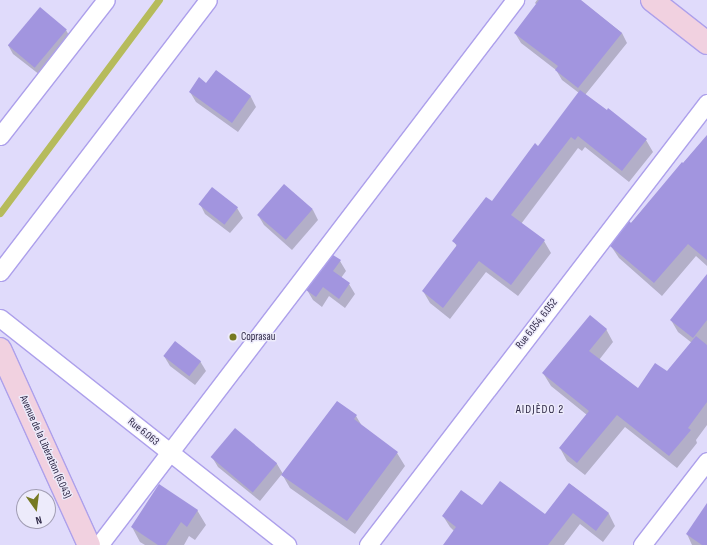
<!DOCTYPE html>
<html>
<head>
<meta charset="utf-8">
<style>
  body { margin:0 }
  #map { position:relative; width:707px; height:545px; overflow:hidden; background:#e0dbfb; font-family:"Sofia Sans Condensed",sans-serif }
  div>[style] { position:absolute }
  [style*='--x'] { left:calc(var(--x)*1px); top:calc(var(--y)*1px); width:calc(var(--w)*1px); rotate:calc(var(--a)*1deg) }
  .shadow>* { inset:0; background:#0003 }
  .stream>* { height:7px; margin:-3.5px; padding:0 3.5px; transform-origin:3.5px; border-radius:3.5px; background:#b6bb5b }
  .building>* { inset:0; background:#a295df; transform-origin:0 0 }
  .roads { filter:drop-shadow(1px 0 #ada0eb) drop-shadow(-1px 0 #ada0eb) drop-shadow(0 1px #ada0eb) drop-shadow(0 -1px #ada0eb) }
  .street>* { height:17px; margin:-8.5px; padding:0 8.5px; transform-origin:8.5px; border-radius:8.5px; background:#fff }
  .secondary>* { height:22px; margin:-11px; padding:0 11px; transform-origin:11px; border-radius:11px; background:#f1d1e0 }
  .dots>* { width:11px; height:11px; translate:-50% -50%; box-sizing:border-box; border:2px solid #edebfb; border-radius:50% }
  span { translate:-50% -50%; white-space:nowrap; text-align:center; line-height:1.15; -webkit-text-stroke:3px #edebfb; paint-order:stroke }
  .street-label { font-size:11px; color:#2e2846 }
  .poi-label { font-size:11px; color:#2e2846 }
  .left { translate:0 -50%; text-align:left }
  .neighbourhood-label { font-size:12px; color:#2e2846; letter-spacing:1px }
  .north { position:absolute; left:16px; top:489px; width:40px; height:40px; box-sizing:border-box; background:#edebfb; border:1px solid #a19db3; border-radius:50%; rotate:166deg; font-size:11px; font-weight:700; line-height:16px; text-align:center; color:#2e2846 }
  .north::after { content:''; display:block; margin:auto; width:14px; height:18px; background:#767922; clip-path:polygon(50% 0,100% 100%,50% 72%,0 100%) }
</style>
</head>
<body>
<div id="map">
  <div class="shadow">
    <div style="clip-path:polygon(537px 0,580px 0,622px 33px,627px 43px,585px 95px,646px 140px,653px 152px,629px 182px,585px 147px,582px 151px,578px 148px,521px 224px,544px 241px,551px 253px,518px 296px,486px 272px,450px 319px,430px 303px,423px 291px,457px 247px,454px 241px,492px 202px,539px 147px,579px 93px,562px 80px,556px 70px,521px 43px,515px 33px,537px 5px,535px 3px)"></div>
    <div style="clip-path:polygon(66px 30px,71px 39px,40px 75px,13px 54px,8px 45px)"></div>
    <div style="clip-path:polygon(216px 72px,251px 97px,256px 107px,238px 132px,196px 102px,190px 92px,207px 84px)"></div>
    <div style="clip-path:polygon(707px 136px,707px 266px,696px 256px,662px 296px,619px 258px,611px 246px)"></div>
    <div style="clip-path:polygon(284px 185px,313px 210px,318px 220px,292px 250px,264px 225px,258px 215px)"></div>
    <div style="clip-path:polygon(200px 204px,237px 208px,243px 218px,230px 233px,205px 214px)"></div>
    <div style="clip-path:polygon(333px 256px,340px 261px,346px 271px,341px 278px,349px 284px,355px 294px,345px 308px,329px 296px,322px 307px,313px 300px,307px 290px)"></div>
    <div style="clip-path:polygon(707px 278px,707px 425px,696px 440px,697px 443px,677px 468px,625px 427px,585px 475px,567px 461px,560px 448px,587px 415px,551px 386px,543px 373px,606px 329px,613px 342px,599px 360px,638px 390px,667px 373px,692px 343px,678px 332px,671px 320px)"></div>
    <div style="clip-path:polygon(164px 356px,200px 361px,206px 371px,195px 385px,170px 366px)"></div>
    <div style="clip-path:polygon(337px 402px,356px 416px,362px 426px,397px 453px,405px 466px,355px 534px,290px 488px,282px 474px,260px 501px,218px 467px,212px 457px,235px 430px,277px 464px,283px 474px)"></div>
    <div style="clip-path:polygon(570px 484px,609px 514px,615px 526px,603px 542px,580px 524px,564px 545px,444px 545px,454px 531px,450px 527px,443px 516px,482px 507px,545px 516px)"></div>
    <div style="clip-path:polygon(197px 510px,206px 525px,195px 540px,189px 536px,184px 545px,145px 545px,140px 542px,132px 527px)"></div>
    <div style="clip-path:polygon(707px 523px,707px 545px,692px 545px,687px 534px)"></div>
  </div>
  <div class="stream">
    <div style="--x:0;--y:213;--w:266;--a:-53.3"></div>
  </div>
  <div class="building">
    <div style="clip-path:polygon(539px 0,581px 0,622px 33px,578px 88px,555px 70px,558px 66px,514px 33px)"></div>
    <div style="left:40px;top:7px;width:35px;height:50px;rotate:40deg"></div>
    <div style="clip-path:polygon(216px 70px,251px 96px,232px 123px,189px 92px,199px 77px,206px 83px)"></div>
    <div style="clip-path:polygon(580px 90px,607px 110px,608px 108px,647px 139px,622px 171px,578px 136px,575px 140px,571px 137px,511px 215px,545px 240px,511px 285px,479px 261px,443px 308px,422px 291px,457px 245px,452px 241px,486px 197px,492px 201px,535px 143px,538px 146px)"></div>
    <div style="clip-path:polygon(707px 135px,707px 260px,688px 244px,654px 283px,610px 246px,629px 221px,631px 223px,682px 162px,683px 163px)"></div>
    <div style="left:284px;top:184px;width:38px;height:41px;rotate:41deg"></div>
    <div style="left:212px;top:187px;width:33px;height:22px;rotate:38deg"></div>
    <div style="clip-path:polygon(333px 255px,341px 260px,333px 271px,350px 283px,339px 299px,323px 287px,316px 297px,306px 290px)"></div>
    <div style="clip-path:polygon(707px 274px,707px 320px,693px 338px,670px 320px)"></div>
    <div style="clip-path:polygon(590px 315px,607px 329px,589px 351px,638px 388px,655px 363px,667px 371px,696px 336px,707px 345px,707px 402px,688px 428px,691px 430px,669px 456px,617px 415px,577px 463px,559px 448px,589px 411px,542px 373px)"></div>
    <div style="left:175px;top:341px;width:33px;height:19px;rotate:38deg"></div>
    <div style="clip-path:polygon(337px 401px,357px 415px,354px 419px,398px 452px,347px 521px,281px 475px)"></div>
    <div style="left:235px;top:428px;width:55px;height:38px;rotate:40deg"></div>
    <div style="clip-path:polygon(500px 481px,545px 514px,569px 483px,609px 513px,596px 531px,573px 513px,548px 545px,443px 545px,456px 527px,442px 516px,461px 490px,482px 505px)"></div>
    <div style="clip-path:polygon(159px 484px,198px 510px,187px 527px,181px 522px,166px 545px,158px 545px,131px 527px)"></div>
    <div style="clip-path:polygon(707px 503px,707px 545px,702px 545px,686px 534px)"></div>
  </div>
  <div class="roads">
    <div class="street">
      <div style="--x:0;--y:136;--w:172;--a:-52.1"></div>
      <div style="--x:0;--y:272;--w:342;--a:-52.6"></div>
      <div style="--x:0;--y:318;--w:366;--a:38.3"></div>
      <div style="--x:99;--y:545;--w:686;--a:-52.65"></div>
      <div style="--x:368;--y:545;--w:557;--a:-52.51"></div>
      <div style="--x:642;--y:545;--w:106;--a:-52.3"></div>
    </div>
    <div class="secondary">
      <div style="--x:652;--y:0;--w:70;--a:38"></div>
      <div style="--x:0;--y:349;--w:215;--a:65.6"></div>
    </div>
  </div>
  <div class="dots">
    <div style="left:233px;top:337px;background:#767922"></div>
  </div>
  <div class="street-label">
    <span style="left:537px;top:324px;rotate:-52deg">Rue 6.054, 6.052</span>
    <span style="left:143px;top:432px;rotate:39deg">Rue 6.063</span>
    <span style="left:45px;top:447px;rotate:66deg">Avenue de la Libération (6.043)</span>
  </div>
  <div class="poi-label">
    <span class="left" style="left:241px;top:337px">Coprasau</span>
  </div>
  <div class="neighbourhood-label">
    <span style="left:540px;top:410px">AIDJÈDO 2</span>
  </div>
  <div class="north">N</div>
</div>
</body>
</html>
